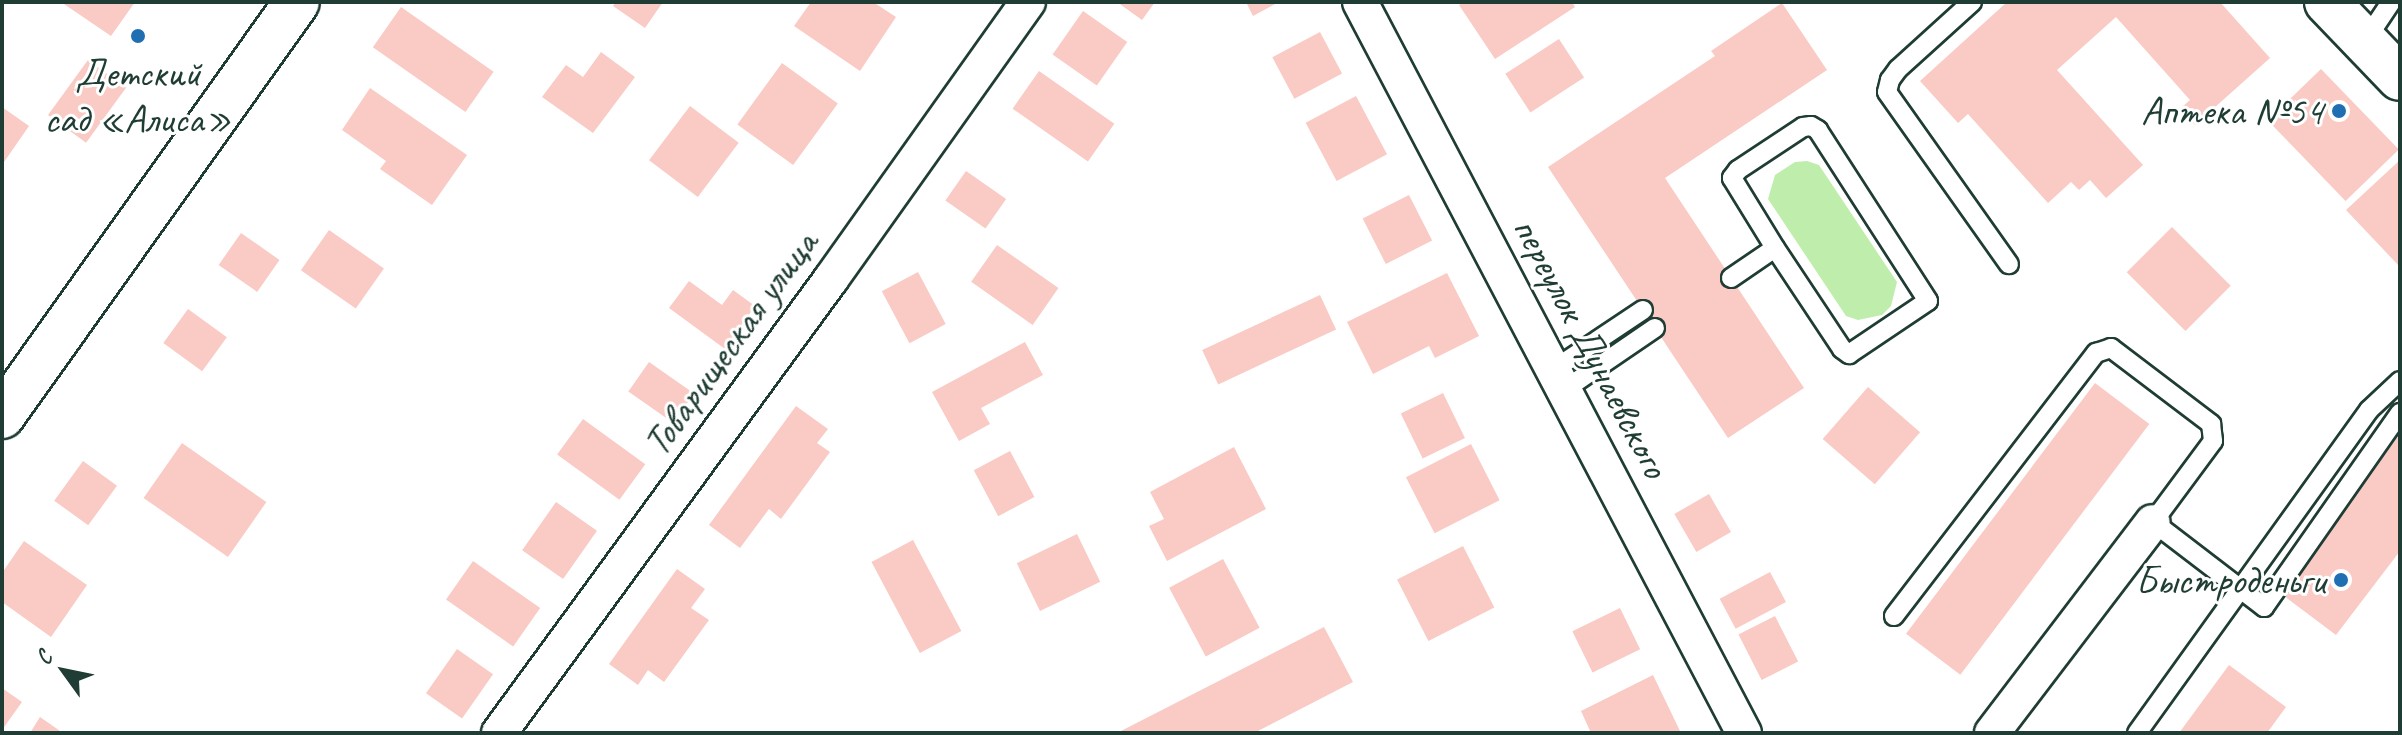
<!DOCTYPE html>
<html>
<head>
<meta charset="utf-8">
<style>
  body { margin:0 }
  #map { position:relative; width:2402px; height:735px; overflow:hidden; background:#fff; font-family:Caveat,sans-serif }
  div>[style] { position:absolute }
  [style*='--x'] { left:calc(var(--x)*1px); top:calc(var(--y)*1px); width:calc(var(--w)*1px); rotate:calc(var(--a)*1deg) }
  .green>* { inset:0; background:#bfeeac }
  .building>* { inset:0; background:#facac4; transform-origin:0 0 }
  .roads { filter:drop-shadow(2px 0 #1f3d34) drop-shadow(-2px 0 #1f3d34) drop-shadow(0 2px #1f3d34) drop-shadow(0 -2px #1f3d34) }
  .lane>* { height:18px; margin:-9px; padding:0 9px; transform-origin:9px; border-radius:9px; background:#fff }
  .street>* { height:34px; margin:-17px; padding:0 17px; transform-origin:17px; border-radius:17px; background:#fff }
  .secondary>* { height:44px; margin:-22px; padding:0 22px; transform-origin:22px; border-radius:22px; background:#fff }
  .dots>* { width:22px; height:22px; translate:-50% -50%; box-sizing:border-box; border:4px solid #fff; border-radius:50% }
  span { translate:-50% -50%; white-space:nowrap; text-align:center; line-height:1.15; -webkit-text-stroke:6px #fff; paint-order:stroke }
  .poi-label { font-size:40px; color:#1f3d34 }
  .right { translate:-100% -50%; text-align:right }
  .street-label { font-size:40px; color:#1f3d34 }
  .frame { position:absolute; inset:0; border:4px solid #1f3d34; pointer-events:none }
  .north { position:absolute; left:24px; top:631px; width:80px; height:80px; -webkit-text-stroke:6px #fff; paint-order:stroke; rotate:303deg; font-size:22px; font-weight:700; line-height:32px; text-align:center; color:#1f3d34 }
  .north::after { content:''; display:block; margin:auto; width:28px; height:36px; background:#1f3d34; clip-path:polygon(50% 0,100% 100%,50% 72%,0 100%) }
</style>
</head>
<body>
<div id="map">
  <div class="green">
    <div style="clip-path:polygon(1807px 161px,1819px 165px,1897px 282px,1891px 306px,1882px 315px,1858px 320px,1846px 316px,1768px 199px,1775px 175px,1795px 162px)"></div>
  </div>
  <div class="building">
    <div style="clip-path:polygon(61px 2px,135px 2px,111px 36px)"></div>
    <div style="clip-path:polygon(616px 2px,663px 2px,645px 28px,613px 6px)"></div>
    <div style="clip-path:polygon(811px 2px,873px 2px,896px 17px,860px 71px,794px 26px)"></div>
    <div style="clip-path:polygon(1117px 2px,1155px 2px,1142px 20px)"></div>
    <div style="clip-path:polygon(1246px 2px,1279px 2px,1253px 16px)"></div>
    <div style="clip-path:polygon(1464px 2px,1572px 2px,1575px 7px,1495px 59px,1459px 5px)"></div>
    <div style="clip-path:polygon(2007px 2px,2220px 2px,2270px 58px,2195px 125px,2181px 108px,2190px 100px,2116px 17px,2057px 70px,2143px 165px,2106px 198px,2090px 180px,2079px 190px,2071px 182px,2048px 203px,1968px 114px,1958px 123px,1920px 81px)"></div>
    <div style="clip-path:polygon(1782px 3px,1827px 70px,1665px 178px,1804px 388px,1728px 438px,1548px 167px,1715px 56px,1711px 51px)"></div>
    <div style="left:401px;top:7px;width:113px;height:49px;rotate:35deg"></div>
    <div style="left:1083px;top:11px;width:54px;height:53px;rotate:35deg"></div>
    <div style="left:1320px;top:32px;width:47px;height:54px;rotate:62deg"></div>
    <div style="left:1559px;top:39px;width:46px;height:64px;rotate:57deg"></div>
    <div style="clip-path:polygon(601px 52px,635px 77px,593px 133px,542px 97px,566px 65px,583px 77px)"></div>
    <div style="left:88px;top:60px;width:47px;height:68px;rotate:36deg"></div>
    <div style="left:782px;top:63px;width:69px;height:76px;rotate:36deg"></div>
    <div style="left:2321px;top:69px;width:112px;height:74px;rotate:46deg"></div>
    <div style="left:1039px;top:71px;width:92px;height:46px;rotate:35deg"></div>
    <div style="clip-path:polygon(370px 88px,467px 155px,432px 205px,380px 169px,386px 161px,342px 130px)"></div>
    <div style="left:1356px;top:96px;width:66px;height:57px;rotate:62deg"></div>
    <div style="left:690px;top:106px;width:61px;height:68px;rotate:37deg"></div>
    <div style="clip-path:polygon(2px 107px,29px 126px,4px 162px,2px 160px)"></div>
    <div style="clip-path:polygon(2400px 160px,2400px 267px,2346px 210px)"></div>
    <div style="left:966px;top:171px;width:49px;height:36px;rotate:35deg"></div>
    <div style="left:1409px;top:195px;width:51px;height:52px;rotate:63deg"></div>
    <div style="left:2172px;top:227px;width:83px;height:64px;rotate:45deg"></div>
    <div style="left:329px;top:230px;width:67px;height:49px;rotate:35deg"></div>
    <div style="left:241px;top:233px;width:47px;height:39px;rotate:35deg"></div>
    <div style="left:997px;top:245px;width:75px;height:45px;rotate:35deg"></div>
    <div style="left:918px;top:272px;width:59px;height:41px;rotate:62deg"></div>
    <div style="clip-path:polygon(1447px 273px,1479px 336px,1435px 358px,1429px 346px,1373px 374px,1347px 322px)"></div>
    <div style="clip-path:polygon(689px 281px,722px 305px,733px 290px,755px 306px,725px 349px,669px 308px)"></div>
    <div style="left:1320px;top:295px;width:38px;height:130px;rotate:65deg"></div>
    <div style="left:188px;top:309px;width:48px;height:42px;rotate:36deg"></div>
    <div style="clip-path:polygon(1025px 342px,1043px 375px,981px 408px,990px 424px,959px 441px,932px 392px)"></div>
    <div style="left:649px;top:362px;width:55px;height:36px;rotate:35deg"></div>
    <div style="left:2095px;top:383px;width:68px;height:314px;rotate:37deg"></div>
    <div style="left:1868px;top:387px;width:69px;height:69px;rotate:41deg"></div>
    <div style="left:1443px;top:393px;width:50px;height:47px;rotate:64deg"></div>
    <div style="clip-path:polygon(796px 406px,828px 429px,817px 443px,830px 452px,781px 519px,769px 509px,740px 548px,709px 525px)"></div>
    <div style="left:583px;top:419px;width:77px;height:44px;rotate:36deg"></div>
    <div style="clip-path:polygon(2400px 434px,2400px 551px,2336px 635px,2280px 593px)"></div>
    <div style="left:182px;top:443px;width:103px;height:67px;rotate:35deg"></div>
    <div style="left:1471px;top:444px;width:63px;height:73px;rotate:63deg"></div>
    <div style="clip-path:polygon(1234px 447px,1266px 509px,1167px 561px,1149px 526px,1164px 519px,1150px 492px)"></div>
    <div style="left:1010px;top:451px;width:52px;height:41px;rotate:62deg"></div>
    <div style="left:83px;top:461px;width:42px;height:49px;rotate:36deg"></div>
    <div style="left:1709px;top:494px;width:44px;height:40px;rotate:60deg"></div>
    <div style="left:556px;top:502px;width:50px;height:59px;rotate:35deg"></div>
    <div style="left:1077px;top:534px;width:53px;height:67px;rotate:64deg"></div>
    <div style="left:913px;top:540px;width:103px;height:47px;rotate:62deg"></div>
    <div style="clip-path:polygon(24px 541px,87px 585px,51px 637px,2px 602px,2px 573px)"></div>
    <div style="left:1463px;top:546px;width:69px;height:74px;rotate:63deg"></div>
    <div style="left:1223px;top:559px;width:78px;height:61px;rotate:62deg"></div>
    <div style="left:473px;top:561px;width:82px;height:47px;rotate:35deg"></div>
    <div style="clip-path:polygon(677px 569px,705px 589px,691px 608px,709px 620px,664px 682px,648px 670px,638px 685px,609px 664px)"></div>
    <div style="left:1770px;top:572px;width:34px;height:57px;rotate:62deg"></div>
    <div style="left:1620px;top:608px;width:46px;height:53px;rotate:64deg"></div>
    <div style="left:1775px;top:616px;width:51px;height:41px;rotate:63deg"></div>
    <div style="clip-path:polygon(1324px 627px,1353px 682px,1254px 733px,1117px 733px)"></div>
    <div style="left:457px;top:649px;width:44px;height:54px;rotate:35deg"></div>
    <div style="clip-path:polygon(2229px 665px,2286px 707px,2267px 733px,2179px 733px)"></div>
    <div style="clip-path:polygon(1653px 675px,1681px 733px,1591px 733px,1581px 711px)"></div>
    <div style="clip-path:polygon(2px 688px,22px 702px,2px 730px)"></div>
    <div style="clip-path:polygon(40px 717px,63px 733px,30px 733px)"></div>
  </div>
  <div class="roads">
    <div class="lane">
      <div style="--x:1972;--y:2;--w:100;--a:137.8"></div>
      <div style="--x:1898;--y:69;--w:14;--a:126"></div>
      <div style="--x:1890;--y:80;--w:12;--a:104"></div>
      <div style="--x:1887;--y:92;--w:211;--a:54.7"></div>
      <div style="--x:2365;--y:41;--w:47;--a:-56.3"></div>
      <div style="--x:1731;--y:278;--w:53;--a:-34.3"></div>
      <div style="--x:1775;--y:248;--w:121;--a:56.4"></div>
      <div style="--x:1842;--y:349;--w:9;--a:36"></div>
      <div style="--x:1849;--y:354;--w:95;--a:-33.9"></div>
      <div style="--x:1928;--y:301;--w:203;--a:-122.8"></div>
      <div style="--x:1818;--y:130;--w:8;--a:-150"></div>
      <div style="--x:1811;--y:126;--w:8;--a:173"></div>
      <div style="--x:1803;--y:127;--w:78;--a:146.5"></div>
      <div style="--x:1738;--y:170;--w:10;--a:127"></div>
      <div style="--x:1732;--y:178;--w:82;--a:58.4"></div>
      <div style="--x:1553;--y:370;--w:108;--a:-33.7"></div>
      <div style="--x:1564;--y:390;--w:110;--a:-34.3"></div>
      <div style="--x:1894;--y:616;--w:332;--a:-52.5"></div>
      <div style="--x:2096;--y:353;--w:16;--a:-18"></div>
      <div style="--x:2111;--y:348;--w:126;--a:37.2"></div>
      <div style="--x:2211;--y:424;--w:17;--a:83"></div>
      <div style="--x:2213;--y:441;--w:101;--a:126.5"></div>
      <div style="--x:2153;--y:522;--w:140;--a:37.4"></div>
      <div style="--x:2264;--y:607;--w:237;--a:-55"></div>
      <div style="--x:2137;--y:733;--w:398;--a:-54.3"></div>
      <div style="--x:2369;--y:410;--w:42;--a:-43.1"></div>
    </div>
    <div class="street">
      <div style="--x:1360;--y:2;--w:826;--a:62.29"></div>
      <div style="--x:499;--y:733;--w:562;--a:-53.82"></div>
      <div style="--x:831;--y:279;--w:340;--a:-54.6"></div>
      <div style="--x:1992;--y:733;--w:265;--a:-52.7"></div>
    </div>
    <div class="secondary">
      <div style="--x:2327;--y:2;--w:105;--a:46.2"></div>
      <div style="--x:2;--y:416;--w:508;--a:-54.53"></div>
    </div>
  </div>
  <div class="dots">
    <div style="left:138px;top:36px;background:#1f6fb2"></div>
    <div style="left:2339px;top:111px;background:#1f6fb2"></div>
    <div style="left:2341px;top:580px;background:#1f6fb2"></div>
  </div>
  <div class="poi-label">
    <span style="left:138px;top:96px">Детский<br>сад «Алиса»</span>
    <span class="right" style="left:2323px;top:111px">Аптека №54</span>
    <span class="right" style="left:2325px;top:580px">Быстроденьги</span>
  </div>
  <div class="street-label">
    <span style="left:730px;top:343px;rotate:-54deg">Товарищеская улица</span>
    <span style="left:1591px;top:347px;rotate:62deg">переулок Дунаевского</span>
  </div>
  <div class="frame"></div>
  <div class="north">С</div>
</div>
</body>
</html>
